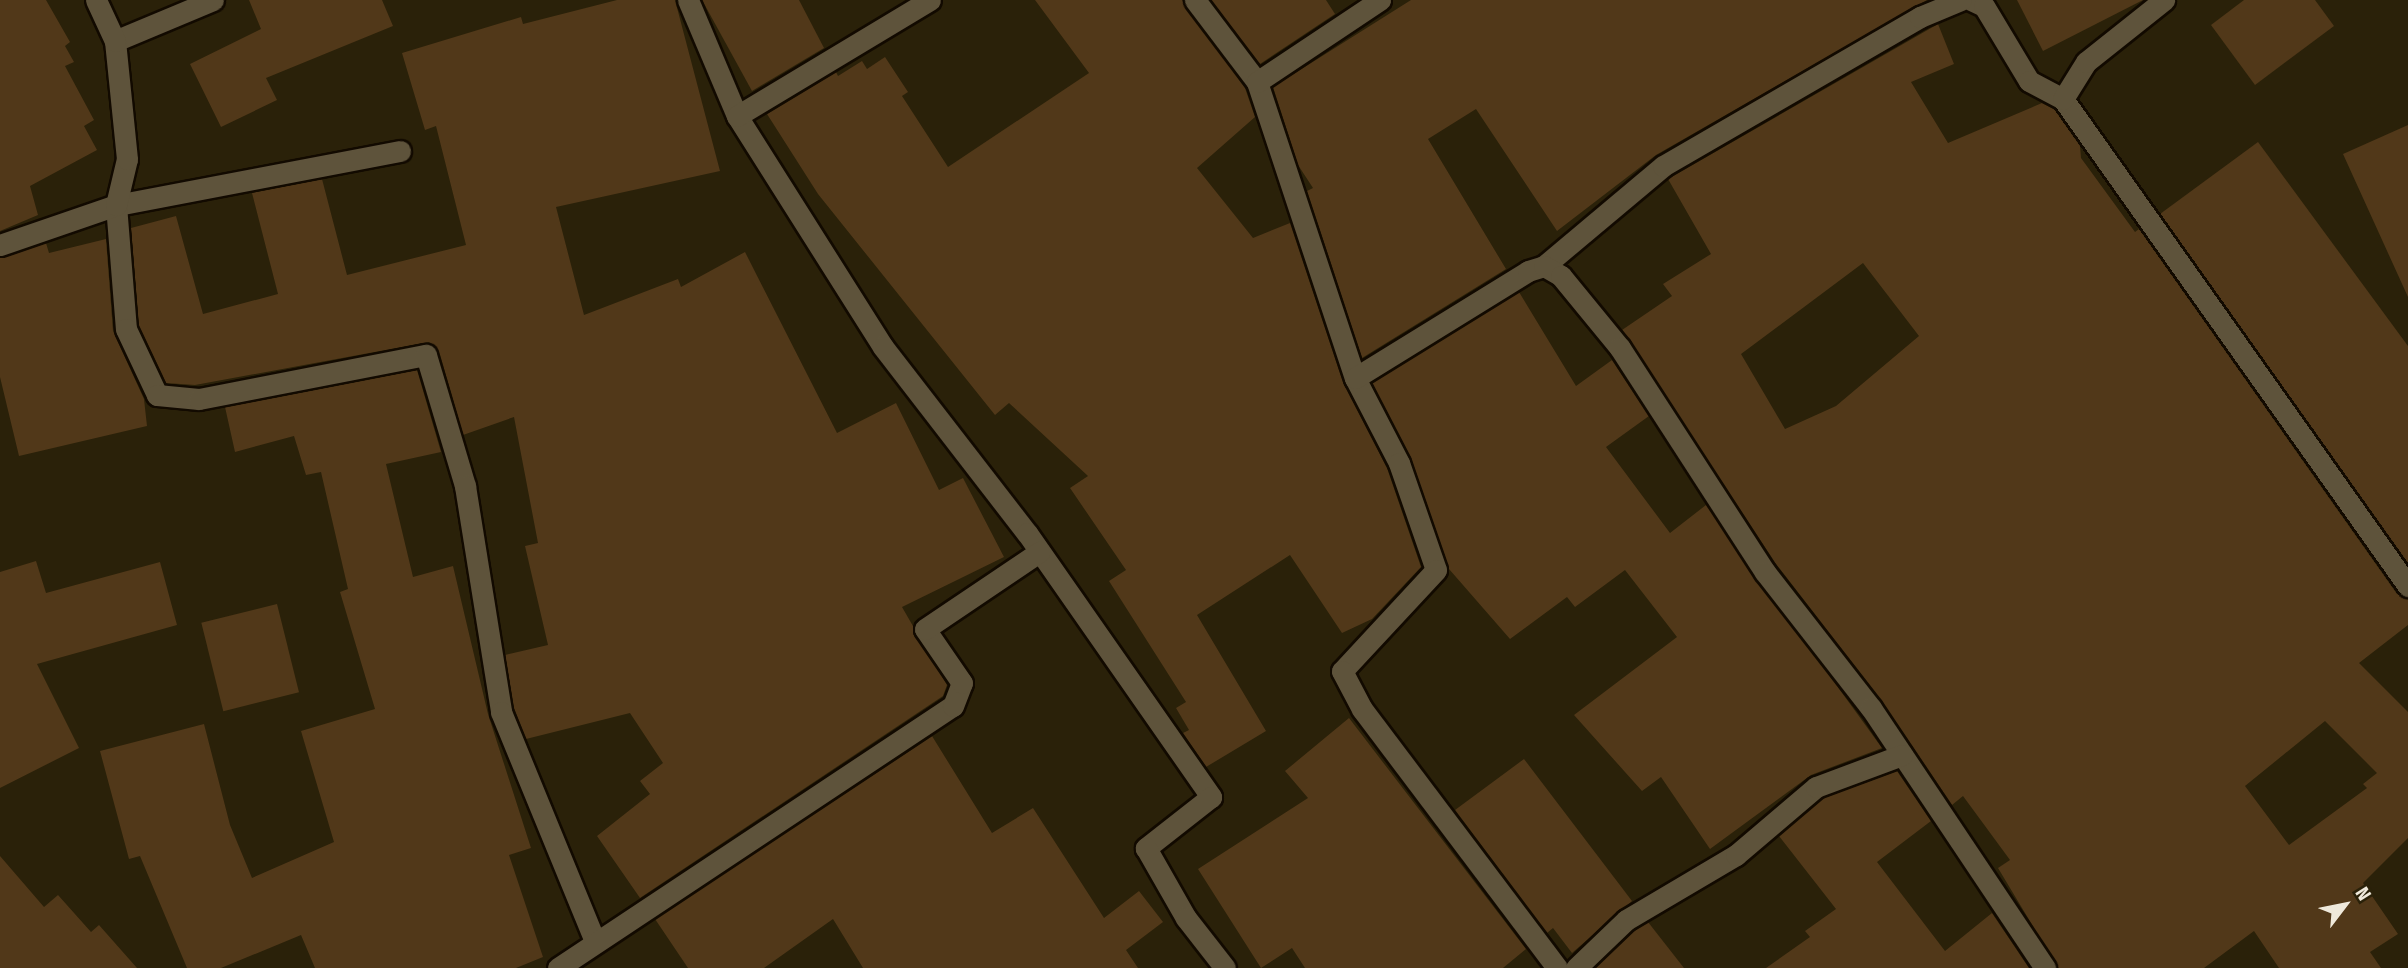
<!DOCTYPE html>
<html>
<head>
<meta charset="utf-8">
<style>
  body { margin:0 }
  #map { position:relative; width:2408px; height:968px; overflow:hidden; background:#2a2109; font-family:"Fira Sans Condensed",sans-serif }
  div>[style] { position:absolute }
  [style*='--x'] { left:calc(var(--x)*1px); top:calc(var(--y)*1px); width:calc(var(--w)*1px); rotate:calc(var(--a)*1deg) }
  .building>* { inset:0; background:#513819; transform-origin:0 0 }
  .roads { filter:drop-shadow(2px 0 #120a00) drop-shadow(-2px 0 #120a00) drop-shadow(0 2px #120a00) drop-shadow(0 -2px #120a00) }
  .minor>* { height:21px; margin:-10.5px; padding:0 10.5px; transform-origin:10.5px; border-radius:10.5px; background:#5e533b }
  span { translate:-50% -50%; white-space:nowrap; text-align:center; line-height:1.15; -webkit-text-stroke:6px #2a2109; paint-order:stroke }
  .north { position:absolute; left:2310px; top:870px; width:70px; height:70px; -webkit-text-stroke:5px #2a2109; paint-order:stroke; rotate:58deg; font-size:19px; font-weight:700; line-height:28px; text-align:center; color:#efe9db }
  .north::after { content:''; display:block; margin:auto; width:24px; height:32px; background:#efe9db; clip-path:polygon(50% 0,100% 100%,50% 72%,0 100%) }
</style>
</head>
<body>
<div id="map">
  <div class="building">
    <div style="clip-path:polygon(0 0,46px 0,70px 42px,65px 46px,74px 62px,65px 66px,94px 120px,84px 126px,97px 150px,30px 186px,38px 215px,0 231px)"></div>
    <div style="clip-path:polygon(249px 0,382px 0,393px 26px,266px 78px,277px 100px,221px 127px,190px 64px,261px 29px)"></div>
    <div style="clip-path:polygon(617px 0,675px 0,720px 171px,556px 207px,584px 315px,678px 279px,681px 287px,745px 252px,837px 433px,896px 403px,939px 490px,963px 478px,1004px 557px,902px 607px,947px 685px,943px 696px,640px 898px,597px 836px,650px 794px,640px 781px,663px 763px,630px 713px,526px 739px,514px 708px,505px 655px,548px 645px,525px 546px,538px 543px,514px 417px,463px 435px,439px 351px,429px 342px,195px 385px,166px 383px,139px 326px,131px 228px,176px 216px,203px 314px,278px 294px,252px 193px,322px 179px,347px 275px,466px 245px,436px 126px,425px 130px,402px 53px,521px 17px,523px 24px)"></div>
    <div style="clip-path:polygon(702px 0,799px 0,824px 48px,752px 91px)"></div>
    <div style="clip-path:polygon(1035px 0,1182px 0,1245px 88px,1255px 117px,1197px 168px,1253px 238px,1290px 223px,1343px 382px,1387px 468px,1421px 567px,1372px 619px,1342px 633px,1290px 555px,1197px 615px,1266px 731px,1206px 767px,1183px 733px,1189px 730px,1176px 708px,1186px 702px,1109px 581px,1126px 570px,1070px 488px,1088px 476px,1009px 403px,995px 415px,818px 194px,767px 114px,836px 72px,838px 76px,862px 61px,867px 69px,885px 57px,908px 92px,902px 96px,948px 167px,1089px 73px)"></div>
    <div style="clip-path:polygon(1211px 0,1326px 0,1335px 14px,1260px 64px)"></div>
    <div style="clip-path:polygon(1411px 0,1927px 0,1656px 155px,1557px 231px,1476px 109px,1428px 139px,1506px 269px,1362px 358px,1307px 191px,1313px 188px,1298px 165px,1273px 87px)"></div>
    <div style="clip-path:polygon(2017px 0,2143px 0,2043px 51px)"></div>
    <div style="clip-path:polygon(2244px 0,2315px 0,2334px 26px,2255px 85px,2211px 25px)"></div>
    <div style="clip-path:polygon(evenodd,1938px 24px,1954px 64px,1911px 82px,1948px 143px,2042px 103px,2054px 109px,2080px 146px,2081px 158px,2135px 232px,2139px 229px,2397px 594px,2408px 599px,2408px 625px,2359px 663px,2408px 712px,2408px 838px,2363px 883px,2398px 934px,2370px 952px,2381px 968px,2279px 968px,2254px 931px,2204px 968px,2058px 968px,1998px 868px,2010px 860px,1963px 796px,1952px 805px,1881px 700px,1776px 564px,1622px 330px,1672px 296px,1663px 284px,1711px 254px,1668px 179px,1938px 24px,1863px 263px,1919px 336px,1836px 406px,1785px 429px,1741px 354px,1863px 263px,1938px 24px,2325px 721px,2377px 773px,2363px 784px,2367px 788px,2289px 845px,2245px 786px,2325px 721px)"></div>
    <div style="clip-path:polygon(2408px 125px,2408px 297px,2343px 154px)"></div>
    <div style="clip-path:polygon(2258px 142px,2408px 346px,2408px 563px,2160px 214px)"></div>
    <div style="clip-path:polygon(106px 239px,113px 331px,144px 399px,147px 426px,19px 456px,0 377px,0 258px,46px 243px,49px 253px)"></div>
    <div style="clip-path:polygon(1519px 292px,1576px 386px,1612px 360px,1649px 416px,1606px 447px,1670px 533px,1706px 505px,1882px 748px,1811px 775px,1710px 849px,1661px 777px,1642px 791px,1574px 715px,1677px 637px,1625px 570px,1575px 607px,1567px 597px,1510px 639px,1449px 569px,1411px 459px,1372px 383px)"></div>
    <div style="clip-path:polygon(417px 370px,441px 452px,386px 464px,413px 577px,453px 566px,488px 714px,531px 848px,509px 855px,543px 957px,516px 968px,315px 968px,301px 935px,221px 968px,187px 968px,140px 856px,129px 859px,100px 751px,204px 724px,230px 825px,252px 878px,334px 842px,301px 731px,375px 709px,340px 592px,348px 589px,321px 472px,306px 475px,294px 436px,235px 452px,225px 407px)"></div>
    <div style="clip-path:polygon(36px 561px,46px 593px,160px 562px,177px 625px,37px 664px,79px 748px,0 788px,0 572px)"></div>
    <div style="left:277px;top:604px;width:91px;height:78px;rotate:76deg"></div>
    <div style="clip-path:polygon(1349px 718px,1526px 949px,1503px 968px,1305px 968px,1292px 948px,1261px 968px,1198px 869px,1308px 798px,1285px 771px)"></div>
    <div style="clip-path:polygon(932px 736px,992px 833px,1033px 808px,1104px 918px,1139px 891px,1163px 922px,1126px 950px,1138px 968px,863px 968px,833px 919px,764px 968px,688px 968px,655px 919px)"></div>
    <div style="clip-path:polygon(1524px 759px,1632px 901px,1572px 953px,1553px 928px,1547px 933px,1455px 810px)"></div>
    <div style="clip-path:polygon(1897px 771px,1931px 821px,1877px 862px,1945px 951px,1992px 913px,2029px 968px,1766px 968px,1810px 937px,1805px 931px,1836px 909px,1779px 836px,1823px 798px)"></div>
    <div style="clip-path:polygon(0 856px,44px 907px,58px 895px,91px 932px,99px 925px,137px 968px,0 968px)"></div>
    <div style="clip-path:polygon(1648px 922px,1684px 968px,1595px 968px,1634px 931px)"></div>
  </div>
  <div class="roads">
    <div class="minor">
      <div style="--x:688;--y:0;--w:126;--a:67.1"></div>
      <div style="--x:737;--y:116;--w:273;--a:57.7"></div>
      <div style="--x:883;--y:347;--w:235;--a:52.3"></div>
      <div style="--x:1027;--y:533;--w:322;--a:55.1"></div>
      <div style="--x:1211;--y:797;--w:83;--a:141.9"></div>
      <div style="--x:1146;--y:848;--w:81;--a:60.3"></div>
      <div style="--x:1186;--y:918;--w:63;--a:52"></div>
      <div style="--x:1195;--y:0;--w:103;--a:52.9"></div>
      <div style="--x:1257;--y:82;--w:312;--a:71.7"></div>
      <div style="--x:1355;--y:378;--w:96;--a:62.6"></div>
      <div style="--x:1399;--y:463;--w:113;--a:70.9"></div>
      <div style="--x:1436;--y:570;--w:138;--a:132.9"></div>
      <div style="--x:1342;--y:671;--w:43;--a:62.2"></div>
      <div style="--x:1362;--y:709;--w:324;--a:53"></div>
      <div style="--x:1971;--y:0;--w:14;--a:25"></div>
      <div style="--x:1984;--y:6;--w:87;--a:59"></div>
      <div style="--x:2029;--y:81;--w:38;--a:28"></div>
      <div style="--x:2063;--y:99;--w:597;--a:54.69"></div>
      <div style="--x:115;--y:41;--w:106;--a:-22.7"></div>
      <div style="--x:1257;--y:82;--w:148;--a:-33.7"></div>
      <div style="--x:2063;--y:99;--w:44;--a:-58.1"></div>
      <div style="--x:2086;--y:62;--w:100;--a:-38.5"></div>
      <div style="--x:737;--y:116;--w:225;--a:-31"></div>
      <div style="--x:400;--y:151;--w:289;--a:169.2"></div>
      <div style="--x:116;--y:205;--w:124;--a:85.4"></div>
      <div style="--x:126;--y:329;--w:73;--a:64.8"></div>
      <div style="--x:157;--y:395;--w:42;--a:5.4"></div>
      <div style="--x:199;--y:399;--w:231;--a:-11"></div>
      <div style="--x:426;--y:355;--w:137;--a:73.4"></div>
      <div style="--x:465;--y:486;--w:229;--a:80.9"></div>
      <div style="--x:501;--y:712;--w:248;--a:67.7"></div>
      <div style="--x:0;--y:245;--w:123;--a:-19"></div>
      <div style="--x:116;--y:205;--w:47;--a:-76.6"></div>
      <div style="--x:127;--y:159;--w:119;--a:-95.8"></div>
      <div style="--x:115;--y:41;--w:45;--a:-114.9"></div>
      <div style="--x:1544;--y:266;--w:155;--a:-40"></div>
      <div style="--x:1663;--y:166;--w:297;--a:-30.1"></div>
      <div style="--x:1920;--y:17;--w:44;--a:-22.5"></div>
      <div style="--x:1355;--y:378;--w:203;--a:-31.7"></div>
      <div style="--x:1528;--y:271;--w:17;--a:-17"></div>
      <div style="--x:1544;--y:266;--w:20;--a:30"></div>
      <div style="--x:1561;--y:276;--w:93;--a:50.7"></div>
      <div style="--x:1620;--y:348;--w:267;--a:57.1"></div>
      <div style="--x:1765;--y:572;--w:172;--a:52.1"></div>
      <div style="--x:1871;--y:708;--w:313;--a:56.2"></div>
      <div style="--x:558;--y:968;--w:474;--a:-33.6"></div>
      <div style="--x:953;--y:706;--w:25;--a:-69"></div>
      <div style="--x:962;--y:683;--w:65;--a:-124.4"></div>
      <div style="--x:925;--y:629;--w:138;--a:-34"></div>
      <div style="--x:1576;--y:968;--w:69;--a:-43.8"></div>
      <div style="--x:1626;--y:920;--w:128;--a:-30.6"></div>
      <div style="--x:1736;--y:855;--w:105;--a:-40.4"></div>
      <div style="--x:1816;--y:787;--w:92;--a:-20.4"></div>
    </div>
  </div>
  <div class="north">N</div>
</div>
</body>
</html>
